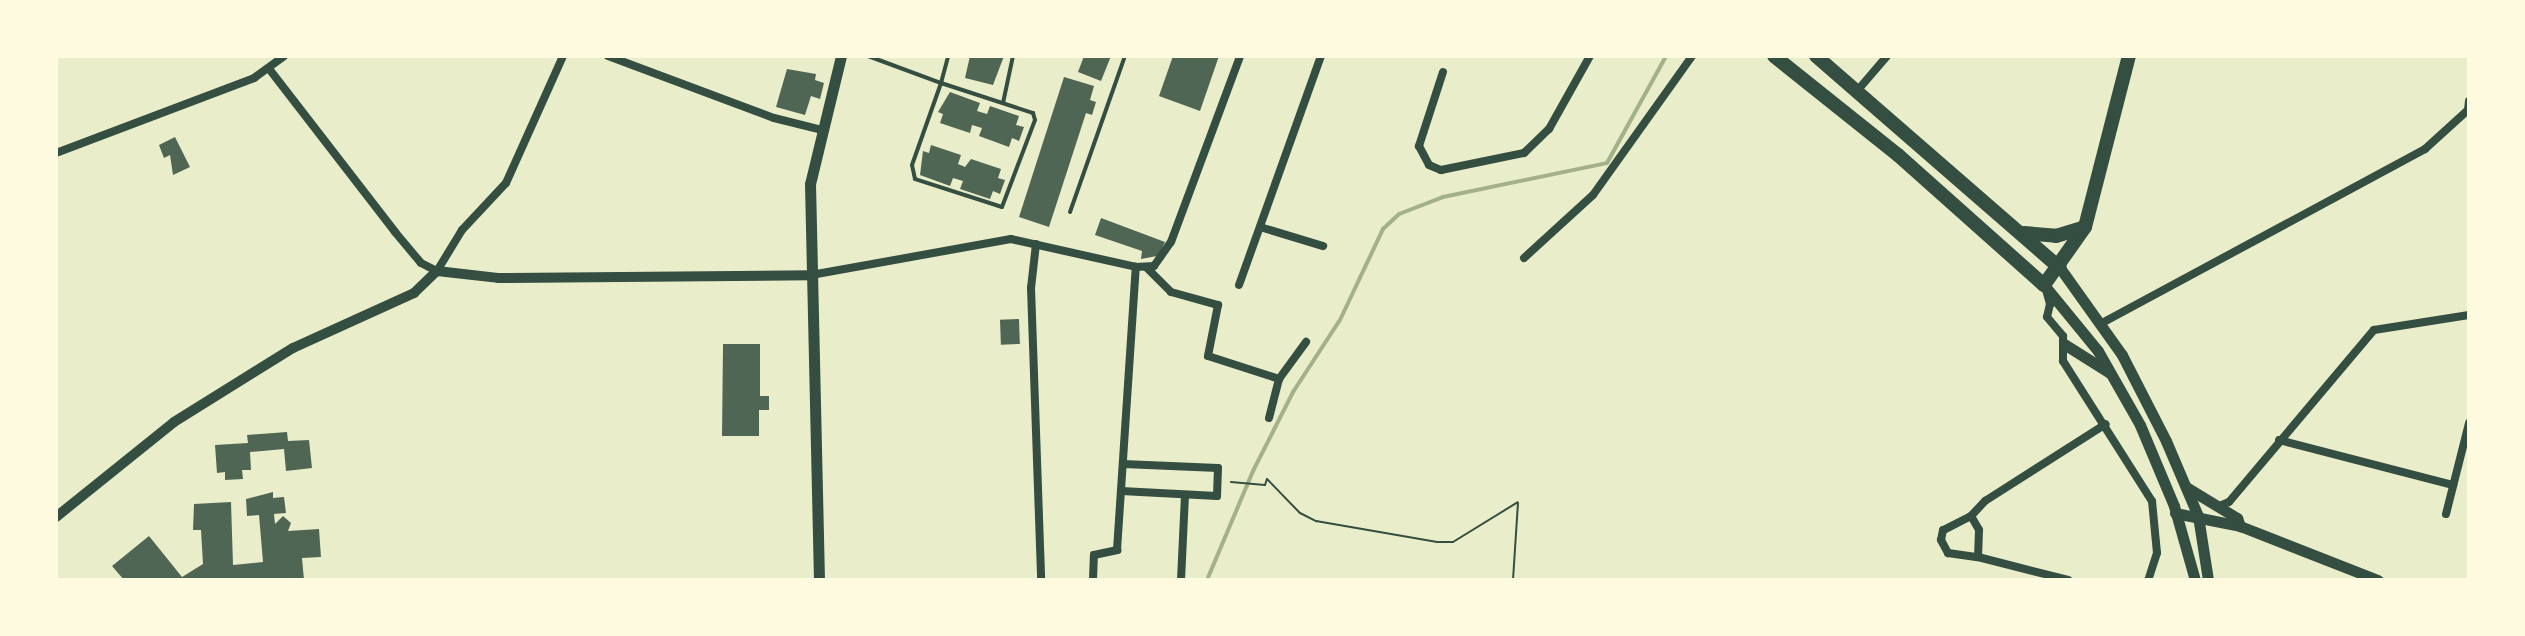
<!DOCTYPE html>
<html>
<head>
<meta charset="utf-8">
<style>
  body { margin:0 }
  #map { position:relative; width:2525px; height:636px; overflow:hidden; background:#e9edc9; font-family:"Sofia Sans Condensed",sans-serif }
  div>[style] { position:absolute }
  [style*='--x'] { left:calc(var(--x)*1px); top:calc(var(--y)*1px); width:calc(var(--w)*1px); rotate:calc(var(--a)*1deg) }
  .stream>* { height:4px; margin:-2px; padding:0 2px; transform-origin:2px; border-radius:2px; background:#a3b18a }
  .building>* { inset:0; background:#4f6655; transform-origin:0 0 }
  .path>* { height:2px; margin:-1px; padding:0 1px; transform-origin:1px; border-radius:1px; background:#344e41 }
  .service>* { height:4px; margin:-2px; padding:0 2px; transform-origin:2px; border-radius:2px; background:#344e41 }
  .minor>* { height:8px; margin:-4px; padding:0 4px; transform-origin:4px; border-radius:4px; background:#344e41 }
  .tertiary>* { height:10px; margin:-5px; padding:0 5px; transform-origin:5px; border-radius:5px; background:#344e41 }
  .secondary>* { height:11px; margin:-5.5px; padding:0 5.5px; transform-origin:5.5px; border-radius:5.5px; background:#344e41 }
  .trunk>* { height:14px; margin:-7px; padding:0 7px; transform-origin:7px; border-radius:7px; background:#344e41 }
  span { translate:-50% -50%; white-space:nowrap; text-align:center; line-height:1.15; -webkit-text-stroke:6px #fefae0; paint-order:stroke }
  .frame { position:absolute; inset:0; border:58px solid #fefae0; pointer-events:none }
</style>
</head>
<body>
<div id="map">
  <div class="stream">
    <div style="--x:1207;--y:580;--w:118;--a:-67.1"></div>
    <div style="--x:1253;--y:471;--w:89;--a:-63.1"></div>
    <div style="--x:1293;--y:392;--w:86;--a:-56.9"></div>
    <div style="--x:1340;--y:320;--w:101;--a:-64.7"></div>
    <div style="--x:1383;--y:229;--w:22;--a:-43"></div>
    <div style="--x:1399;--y:214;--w:47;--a:-21.1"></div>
    <div style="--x:1443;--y:197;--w:167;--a:-11.7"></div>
    <div style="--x:1607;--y:163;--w:122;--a:-61.1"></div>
  </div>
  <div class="building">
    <div style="clip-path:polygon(970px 56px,1004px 56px,993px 85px,965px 78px)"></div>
    <div style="clip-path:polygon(1084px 56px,1111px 56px,1101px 81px,1078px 72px)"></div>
    <div style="clip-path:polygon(1173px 56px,1219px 56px,1200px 111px,1159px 96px)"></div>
    <div style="clip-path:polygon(787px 69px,816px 74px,815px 80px,824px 83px,820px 99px,811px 96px,805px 115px,776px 107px)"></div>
    <div style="clip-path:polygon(1064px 77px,1094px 86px,1090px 100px,1096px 102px,1092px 115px,1086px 113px,1049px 227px,1019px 217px)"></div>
    <div style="clip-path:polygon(950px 92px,980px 103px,977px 111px,987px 114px,990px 106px,1019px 116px,1016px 125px,1024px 127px,1019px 141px,1012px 138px,1009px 147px,979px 136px,982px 128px,972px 125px,970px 133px,940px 123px,943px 114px,938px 112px)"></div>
    <div style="clip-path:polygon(175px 137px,190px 167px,173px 175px,170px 155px,164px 158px,159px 145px)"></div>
    <div style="clip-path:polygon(931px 145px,961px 155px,958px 164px,965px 167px,971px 159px,1001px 169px,998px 178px,1005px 180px,1000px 194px,993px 191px,990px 199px,960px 189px,963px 181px,953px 178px,950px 186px,920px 175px,923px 151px,929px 153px)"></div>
    <div style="clip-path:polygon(1101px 218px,1165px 242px,1161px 250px,1157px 256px,1141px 259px,1142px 251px,1095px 235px)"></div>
    <div style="left:1019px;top:319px;width:25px;height:19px;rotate:88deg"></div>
    <div style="clip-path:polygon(723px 344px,760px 344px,760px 396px,769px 396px,769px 410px,759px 410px,759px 436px,722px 436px)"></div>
    <div style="clip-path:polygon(287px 432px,288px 441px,309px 440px,312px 468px,286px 471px,284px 449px,250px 452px,251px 470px,242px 470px,243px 479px,225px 480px,225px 472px,217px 473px,215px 445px,248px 443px,247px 435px)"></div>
    <div style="clip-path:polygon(273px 492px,273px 498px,284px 497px,286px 513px,274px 514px,275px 524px,283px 516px,291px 523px,288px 531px,319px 529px,321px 557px,302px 558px,304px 580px,124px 580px,112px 566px,149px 536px,182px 577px,203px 564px,201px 530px,193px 530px,194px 504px,231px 502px,233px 565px,263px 562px,259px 515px,247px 516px,246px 499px)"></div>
  </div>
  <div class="path">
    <div style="--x:1231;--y:482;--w:34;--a:5"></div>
    <div style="--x:1265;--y:485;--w:6;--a:-72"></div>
    <div style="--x:1267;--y:479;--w:47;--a:45.9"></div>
    <div style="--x:1300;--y:513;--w:18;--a:27"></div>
    <div style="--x:1316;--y:521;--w:123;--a:9.8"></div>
    <div style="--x:1437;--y:542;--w:16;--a:0"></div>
    <div style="--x:1453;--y:542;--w:76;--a:-31.6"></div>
    <div style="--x:1513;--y:580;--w:77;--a:-86.3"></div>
  </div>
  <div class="service">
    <div style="--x:868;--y:56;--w:78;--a:20.3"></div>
    <div style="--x:941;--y:83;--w:97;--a:18.1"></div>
    <div style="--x:1033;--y:113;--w:7;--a:74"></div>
    <div style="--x:1035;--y:120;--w:93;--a:110.8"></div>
    <div style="--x:1002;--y:207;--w:91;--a:-162.2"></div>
    <div style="--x:915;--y:179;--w:14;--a:-102"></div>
    <div style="--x:912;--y:165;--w:87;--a:-70.5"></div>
    <div style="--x:941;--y:83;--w:28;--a:-75"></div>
    <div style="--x:1003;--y:103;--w:48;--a:-78"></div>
    <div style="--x:1070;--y:212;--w:165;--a:-70.6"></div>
  </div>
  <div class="minor">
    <div style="--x:608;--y:56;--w:177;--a:20.5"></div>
    <div style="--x:774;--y:118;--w:49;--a:14"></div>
    <div style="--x:270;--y:70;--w:205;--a:52.3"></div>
    <div style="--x:395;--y:232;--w:40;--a:50"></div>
    <div style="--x:421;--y:263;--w:18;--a:27"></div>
    <div style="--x:437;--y:271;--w:48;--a:-58.6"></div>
    <div style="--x:462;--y:230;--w:64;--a:-46.9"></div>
    <div style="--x:506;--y:183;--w:139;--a:-65.8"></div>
    <div style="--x:1443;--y:72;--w:78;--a:108"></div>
    <div style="--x:1419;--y:146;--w:21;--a:62"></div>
    <div style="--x:1429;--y:165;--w:13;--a:23"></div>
    <div style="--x:1441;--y:170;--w:85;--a:-11.6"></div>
    <div style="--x:1524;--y:153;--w:35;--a:-44"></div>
    <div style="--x:1549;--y:129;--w:84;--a:-60.7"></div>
    <div style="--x:1857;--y:91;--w:46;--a:-49.4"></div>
    <div style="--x:56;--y:153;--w:212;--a:-20.7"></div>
    <div style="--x:254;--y:78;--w:37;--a:-36"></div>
    <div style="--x:1260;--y:227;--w:66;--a:16.8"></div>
    <div style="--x:1036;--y:244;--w:44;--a:96.5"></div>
    <div style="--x:1031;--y:288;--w:292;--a:88"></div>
    <div style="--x:1524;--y:258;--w:93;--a:-42.4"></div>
    <div style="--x:1593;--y:195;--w:171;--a:-54.5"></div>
    <div style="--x:1147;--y:268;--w:34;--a:45"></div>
    <div style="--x:1171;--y:292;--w:49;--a:15.5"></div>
    <div style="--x:1218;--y:305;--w:52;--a:101.1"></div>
    <div style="--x:1208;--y:356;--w:75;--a:17.9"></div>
    <div style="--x:811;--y:275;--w:203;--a:-10.2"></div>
    <div style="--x:1011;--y:239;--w:128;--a:12.6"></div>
    <div style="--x:1136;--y:267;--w:18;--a:-3"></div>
    <div style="--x:1154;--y:266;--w:29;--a:-55"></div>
    <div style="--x:1171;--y:242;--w:198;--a:-69.6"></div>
    <div style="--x:1239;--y:285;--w:243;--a:-70.3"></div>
    <div style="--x:2046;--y:290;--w:15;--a:74"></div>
    <div style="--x:2050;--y:304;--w:13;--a:103"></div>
    <div style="--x:2047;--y:317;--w:25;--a:50"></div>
    <div style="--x:2063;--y:336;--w:25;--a:90"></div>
    <div style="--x:2063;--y:361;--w:166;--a:57.6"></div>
    <div style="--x:2152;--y:501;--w:52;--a:84.5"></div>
    <div style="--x:2157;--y:553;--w:28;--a:108"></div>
    <div style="--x:2102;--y:323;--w:367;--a:-28.3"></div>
    <div style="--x:2425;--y:149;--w:58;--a:-42.2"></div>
    <div style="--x:2468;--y:110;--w:9;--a:-84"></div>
    <div style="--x:1269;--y:418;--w:40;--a:-75.6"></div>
    <div style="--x:1279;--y:379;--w:46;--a:-53.9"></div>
    <div style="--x:2279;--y:440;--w:180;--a:14.5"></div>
    <div style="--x:1121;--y:491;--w:96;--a:3"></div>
    <div style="--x:1217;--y:496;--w:28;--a:-88"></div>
    <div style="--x:1218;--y:468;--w:95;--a:-177.6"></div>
    <div style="--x:2217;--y:507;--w:13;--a:-23"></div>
    <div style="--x:2229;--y:502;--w:225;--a:-49.9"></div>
    <div style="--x:2374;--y:330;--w:96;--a:-9"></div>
    <div style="--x:2446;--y:514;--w:94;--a:-75.8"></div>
    <div style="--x:1971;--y:516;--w:21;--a:-47"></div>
    <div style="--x:1985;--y:501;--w:143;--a:-32.5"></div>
    <div style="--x:1971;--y:516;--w:16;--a:60"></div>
    <div style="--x:1979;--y:530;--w:27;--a:92"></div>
    <div style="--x:1978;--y:557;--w:93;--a:14.3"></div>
    <div style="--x:1971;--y:516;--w:31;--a:153"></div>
    <div style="--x:1943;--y:530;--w:10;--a:101"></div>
    <div style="--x:1941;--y:540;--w:15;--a:62"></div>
    <div style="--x:1948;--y:553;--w:30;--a:8"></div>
    <div style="--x:1093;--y:580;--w:25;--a:-88"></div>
    <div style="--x:1094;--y:555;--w:24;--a:-12"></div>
    <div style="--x:1117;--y:550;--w:284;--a:-86.2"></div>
    <div style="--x:1181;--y:580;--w:85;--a:-87.3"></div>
  </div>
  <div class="tertiary">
    <div style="--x:56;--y:517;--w:151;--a:-38.8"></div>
    <div style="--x:174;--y:422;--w:140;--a:-31.9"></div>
    <div style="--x:293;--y:348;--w:133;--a:-24.4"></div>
    <div style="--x:414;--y:293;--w:32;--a:-44"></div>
    <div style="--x:437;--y:271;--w:61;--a:6.5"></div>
    <div style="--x:498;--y:278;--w:313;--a:-0.5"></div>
  </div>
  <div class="secondary">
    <div style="--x:2060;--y:268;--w:107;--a:54.5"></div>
    <div style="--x:2122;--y:355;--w:97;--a:62.9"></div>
    <div style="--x:2166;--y:441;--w:82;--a:66.9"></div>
    <div style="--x:2198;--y:516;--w:65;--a:81.1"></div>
    <div style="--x:2044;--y:285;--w:85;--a:50.7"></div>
    <div style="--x:2098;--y:351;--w:85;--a:60.4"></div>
    <div style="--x:2140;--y:425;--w:88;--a:67.2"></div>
    <div style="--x:2174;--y:506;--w:77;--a:74.2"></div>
    <div style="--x:2064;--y:344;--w:54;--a:32.2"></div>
    <div style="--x:2186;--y:487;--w:60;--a:31.3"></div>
    <div style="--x:2237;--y:518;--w:9;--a:69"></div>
    <div style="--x:2175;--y:513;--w:66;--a:11.3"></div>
    <div style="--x:2240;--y:526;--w:148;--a:21.4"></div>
    <div style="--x:819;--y:580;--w:396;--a:-91.3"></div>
    <div style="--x:810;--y:184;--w:132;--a:-76.4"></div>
  </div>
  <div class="trunk">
    <div style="--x:1774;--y:56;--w:159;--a:38.6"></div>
    <div style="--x:1898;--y:155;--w:195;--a:41.7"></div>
    <div style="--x:2044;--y:285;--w:71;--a:-54.7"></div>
    <div style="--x:2085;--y:227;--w:177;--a:-75.6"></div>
    <div style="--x:1816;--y:56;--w:323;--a:41"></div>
    <div style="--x:2024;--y:233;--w:32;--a:5"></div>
    <div style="--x:2056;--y:236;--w:30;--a:-17"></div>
  </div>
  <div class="frame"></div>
</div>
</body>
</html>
